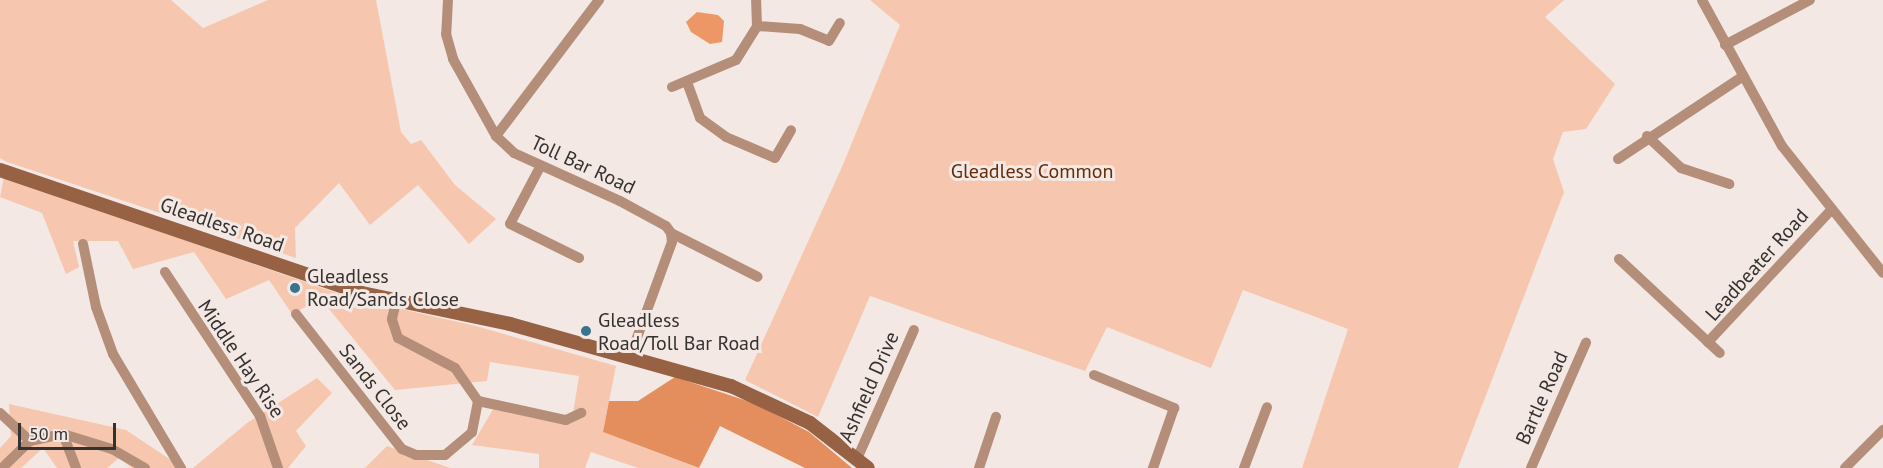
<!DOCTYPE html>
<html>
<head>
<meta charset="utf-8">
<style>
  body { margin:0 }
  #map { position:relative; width:1883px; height:468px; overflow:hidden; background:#f3e8e3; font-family:"PT Sans",sans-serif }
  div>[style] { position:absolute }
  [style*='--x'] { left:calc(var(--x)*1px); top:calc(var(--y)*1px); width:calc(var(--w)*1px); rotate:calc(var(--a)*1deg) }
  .green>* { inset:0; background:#f6c7ae }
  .forest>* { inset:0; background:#e48e5e }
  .water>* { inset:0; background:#ed9767 }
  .minor>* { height:10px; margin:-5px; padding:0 5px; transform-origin:5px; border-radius:5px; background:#b58e7a }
  .secondary>* { height:14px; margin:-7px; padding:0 7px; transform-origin:7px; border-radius:7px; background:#976143 }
  .dots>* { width:16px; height:16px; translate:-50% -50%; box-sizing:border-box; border:3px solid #f3e8e3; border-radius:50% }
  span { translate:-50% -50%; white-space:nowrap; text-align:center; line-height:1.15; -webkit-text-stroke:6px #f3e8e3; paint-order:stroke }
  .street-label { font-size:20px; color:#35312f }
  .park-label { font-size:20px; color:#642d08 }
  .poi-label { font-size:20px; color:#35312f }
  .left { translate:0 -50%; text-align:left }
  .scale { position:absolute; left:18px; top:423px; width:98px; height:27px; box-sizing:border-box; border:3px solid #35312f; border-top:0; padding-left:8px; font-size:18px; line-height:21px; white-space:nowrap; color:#35312f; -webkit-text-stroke:4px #f3e8e3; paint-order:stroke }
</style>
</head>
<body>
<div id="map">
  <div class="green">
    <div style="clip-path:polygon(0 0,171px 0,203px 28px,268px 0,376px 0,401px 132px,411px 144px,421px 140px,455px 185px,496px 219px,469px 244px,418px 185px,370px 225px,339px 183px,295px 228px,296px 258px,7px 162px,0 158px)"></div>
    <div style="clip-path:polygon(870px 0,1564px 0,1545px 17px,1615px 84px,1586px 129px,1563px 132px,1553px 159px,1564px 192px,1458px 468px,1302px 468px,1348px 329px,1243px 290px,1211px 368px,1107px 327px,1085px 371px,870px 296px,818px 417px,745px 380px,842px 167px,900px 25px)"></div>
    <div style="clip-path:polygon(4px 177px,348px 297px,476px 326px,616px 366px,603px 432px,698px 468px,638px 468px,591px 452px,585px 468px,539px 468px,539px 454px,472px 445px,495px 406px,572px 420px,579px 376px,490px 362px,487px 381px,395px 390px,321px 299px,292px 314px,269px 280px,226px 299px,194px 252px,133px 269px,118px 241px,73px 241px,79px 267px,66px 274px,42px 213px,0 197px)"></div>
    <div style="clip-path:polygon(317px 378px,332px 393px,296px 431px,306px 446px,288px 468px,193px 468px,247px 423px)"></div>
    <div style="clip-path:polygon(9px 404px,126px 430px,183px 468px,132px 468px,119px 458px,107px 468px,57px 468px,43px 448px,21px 468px,0 468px,0 448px,11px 436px)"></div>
    <div style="clip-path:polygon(387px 446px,450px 468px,365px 468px)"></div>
  </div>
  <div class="forest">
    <div style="clip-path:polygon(675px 377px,756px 404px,809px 432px,852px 468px,805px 468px,720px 426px,699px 468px,603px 432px,609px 401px,638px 401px)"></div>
  </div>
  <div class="water">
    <div style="clip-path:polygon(697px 12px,718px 15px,724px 21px,722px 42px,710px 44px,691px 32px,686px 22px)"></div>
  </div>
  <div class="minor">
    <div style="--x:448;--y:0;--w:34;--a:93"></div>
    <div style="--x:446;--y:34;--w:26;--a:74"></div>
    <div style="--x:453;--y:59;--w:88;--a:60.8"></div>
    <div style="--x:496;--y:136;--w:25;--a:43"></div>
    <div style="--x:514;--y:153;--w:116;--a:24.4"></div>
    <div style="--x:620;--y:201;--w:52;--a:28.5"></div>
    <div style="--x:666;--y:226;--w:9;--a:54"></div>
    <div style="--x:671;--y:233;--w:9;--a:84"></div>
    <div style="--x:672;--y:242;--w:122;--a:110.1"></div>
    <div style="--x:1702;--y:0;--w:166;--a:61.3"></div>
    <div style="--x:1782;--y:146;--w:162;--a:51.5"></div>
    <div style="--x:757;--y:26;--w:43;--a:4"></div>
    <div style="--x:800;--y:29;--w:31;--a:22"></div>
    <div style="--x:829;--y:41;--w:21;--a:-59"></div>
    <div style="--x:1725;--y:45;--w:96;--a:-27.9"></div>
    <div style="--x:687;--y:82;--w:38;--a:70"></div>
    <div style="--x:700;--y:118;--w:32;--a:36"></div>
    <div style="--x:726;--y:137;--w:53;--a:23.2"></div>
    <div style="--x:775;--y:158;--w:32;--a:-60"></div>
    <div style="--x:672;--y:87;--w:69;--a:-22.9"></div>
    <div style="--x:736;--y:60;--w:40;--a:-58"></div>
    <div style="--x:757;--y:26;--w:26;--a:-92"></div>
    <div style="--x:496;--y:136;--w:171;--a:-52.9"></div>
    <div style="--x:1647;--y:136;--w:47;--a:43.3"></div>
    <div style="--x:1681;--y:168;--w:51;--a:18.4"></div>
    <div style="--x:1618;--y:159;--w:149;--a:-33.5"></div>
    <div style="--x:540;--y:167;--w:64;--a:117.8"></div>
    <div style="--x:510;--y:224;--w:77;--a:26.2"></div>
    <div style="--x:671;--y:233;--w:97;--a:26.8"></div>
    <div style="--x:83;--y:244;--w:64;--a:78.3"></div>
    <div style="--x:96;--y:307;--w:50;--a:70.1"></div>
    <div style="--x:113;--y:354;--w:133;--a:59.2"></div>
    <div style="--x:1619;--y:259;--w:122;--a:43"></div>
    <div style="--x:1708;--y:342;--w:180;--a:-47"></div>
    <div style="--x:165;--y:272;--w:173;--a:56.6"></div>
    <div style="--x:260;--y:416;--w:55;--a:70.9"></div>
    <div style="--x:296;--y:314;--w:172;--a:51.9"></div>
    <div style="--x:402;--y:449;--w:15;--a:23"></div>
    <div style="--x:416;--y:455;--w:29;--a:0"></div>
    <div style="--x:445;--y:455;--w:35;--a:-40"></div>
    <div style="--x:472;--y:432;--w:32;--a:-79"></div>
    <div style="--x:478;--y:401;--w:40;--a:-124.9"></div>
    <div style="--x:455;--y:368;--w:64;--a:-152.2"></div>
    <div style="--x:398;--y:338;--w:20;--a:-108"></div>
    <div style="--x:392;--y:319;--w:18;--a:-77"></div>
    <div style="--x:1708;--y:342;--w:16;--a:43"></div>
    <div style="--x:1094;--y:375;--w:87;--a:22.4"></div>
    <div style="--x:1174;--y:408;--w:64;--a:109.3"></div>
    <div style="--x:478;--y:401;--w:90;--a:12.2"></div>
    <div style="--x:566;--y:420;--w:17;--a:-25"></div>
    <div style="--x:0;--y:413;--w:41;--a:43"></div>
    <div style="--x:63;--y:434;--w:36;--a:69"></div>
    <div style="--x:857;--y:459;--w:141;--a:-66.2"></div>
    <div style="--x:2;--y:468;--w:39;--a:-44"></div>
    <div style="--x:30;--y:441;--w:34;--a:-12"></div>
    <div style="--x:63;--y:434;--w:51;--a:17"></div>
    <div style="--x:112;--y:449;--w:38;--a:30"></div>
    <div style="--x:979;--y:468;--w:54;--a:-71.6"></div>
    <div style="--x:1244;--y:468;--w:65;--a:-69.3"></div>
    <div style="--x:1531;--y:468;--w:137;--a:-66.3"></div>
    <div style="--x:1845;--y:468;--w:54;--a:-45"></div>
  </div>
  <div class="secondary">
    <div style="--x:0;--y:170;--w:382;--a:18.8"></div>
    <div style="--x:362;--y:293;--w:151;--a:11.8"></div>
    <div style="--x:510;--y:324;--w:230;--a:15.7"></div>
    <div style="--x:731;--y:386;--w:87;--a:25.1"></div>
    <div style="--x:810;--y:423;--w:73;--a:37.8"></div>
  </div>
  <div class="dots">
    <div style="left:295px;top:288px;background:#39738c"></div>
    <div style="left:586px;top:331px;background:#39738c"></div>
  </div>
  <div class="street-label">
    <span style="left:583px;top:165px;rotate:25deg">Toll Bar Road</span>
    <span style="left:222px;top:225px;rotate:19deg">Gleadless Road</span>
    <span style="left:1757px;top:265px;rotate:-48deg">Leadbeater Road</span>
    <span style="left:241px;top:359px;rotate:56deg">Middle Hay Rise</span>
    <span style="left:375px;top:387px;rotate:52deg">Sands Close</span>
    <span style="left:869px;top:387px;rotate:-66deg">Ashfield Drive</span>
    <span style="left:1542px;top:398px;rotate:-66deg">Bartle Road</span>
  </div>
  <div class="park-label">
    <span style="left:1032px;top:171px">Gleadless Common</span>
  </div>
  <div class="poi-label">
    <span class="left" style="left:307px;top:288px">Gleadless<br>Road/Sands Close</span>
    <span class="left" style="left:598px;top:332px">Gleadless<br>Road/Toll Bar Road</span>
  </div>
  <div class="scale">50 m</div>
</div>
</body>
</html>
